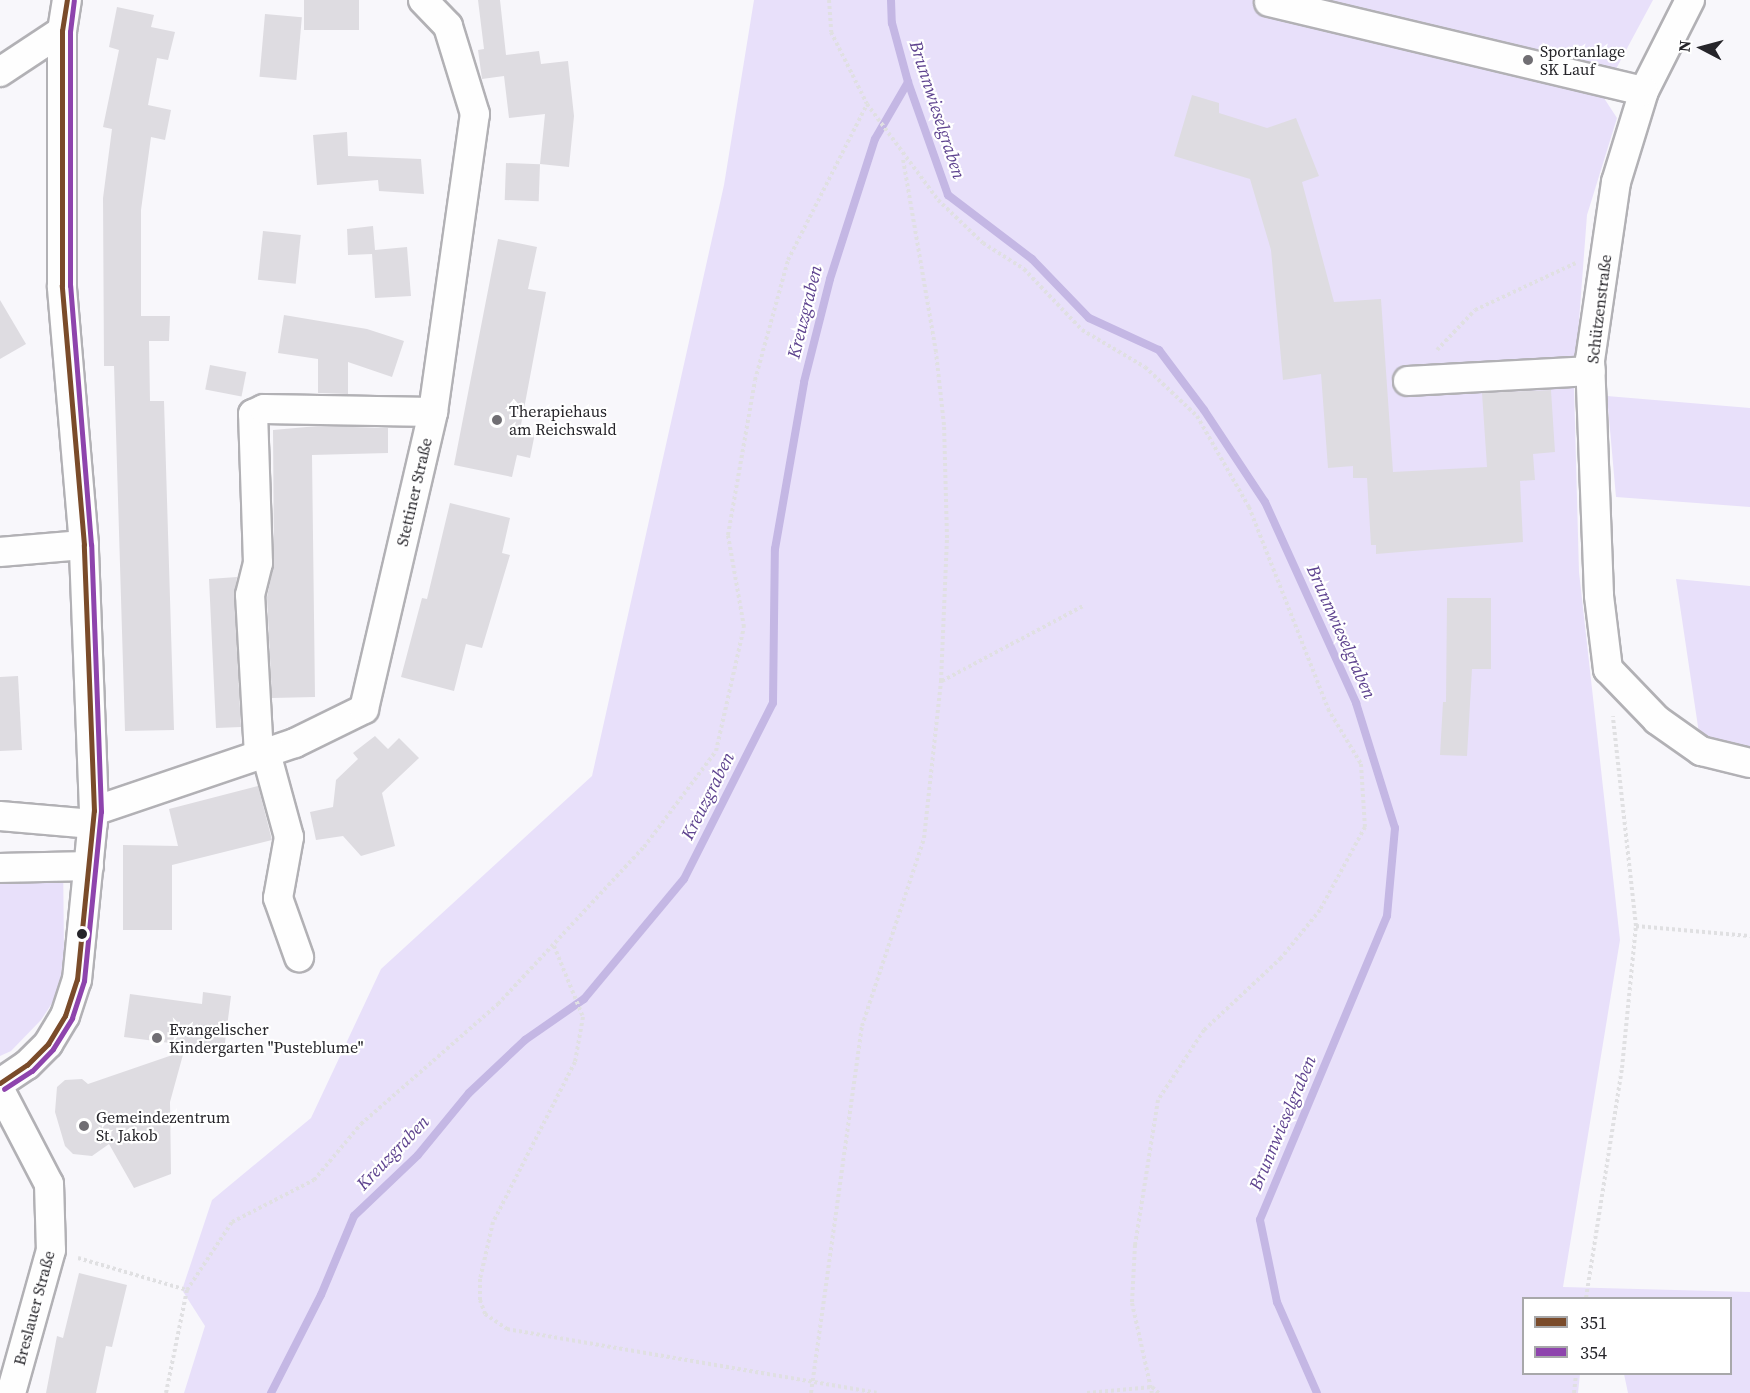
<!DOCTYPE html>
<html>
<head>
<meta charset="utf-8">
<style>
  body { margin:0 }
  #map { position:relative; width:1750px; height:1393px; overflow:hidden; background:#f8f7fb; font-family:"Source Serif 4",serif }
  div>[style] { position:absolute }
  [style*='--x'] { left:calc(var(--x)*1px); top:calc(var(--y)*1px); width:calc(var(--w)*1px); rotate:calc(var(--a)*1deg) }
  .green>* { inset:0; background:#e8e0fa }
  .stream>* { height:8px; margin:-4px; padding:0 4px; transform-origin:4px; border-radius:4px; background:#c4b7e4 }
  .building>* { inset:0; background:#dedce1; transform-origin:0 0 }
  .path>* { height:4px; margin-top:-2px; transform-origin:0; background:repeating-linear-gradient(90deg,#e0e0e2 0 3px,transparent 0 6px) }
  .roads { filter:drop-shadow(2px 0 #b2b1b5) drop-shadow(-2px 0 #b2b1b5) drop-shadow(0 2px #b2b1b5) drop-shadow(0 -2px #b2b1b5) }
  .minor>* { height:28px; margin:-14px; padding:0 14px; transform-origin:14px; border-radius:14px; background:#fefefe }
  .bus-1>* { height:4.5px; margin:-2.25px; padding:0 2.25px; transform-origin:2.25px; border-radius:2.25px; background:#7a4b2a }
  .bus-2>* { height:4.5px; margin:-2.25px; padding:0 2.25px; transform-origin:2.25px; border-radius:2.25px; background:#8e44ad }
  .dots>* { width:16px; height:16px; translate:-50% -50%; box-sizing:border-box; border:3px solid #fff; border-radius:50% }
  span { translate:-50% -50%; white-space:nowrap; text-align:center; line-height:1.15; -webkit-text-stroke:4.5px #fff; paint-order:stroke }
  .poi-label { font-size:16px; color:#26252a }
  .left { translate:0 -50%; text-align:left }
  .street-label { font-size:16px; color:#26252a }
  .water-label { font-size:18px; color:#5e438f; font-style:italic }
  .legend { position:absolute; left:1522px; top:1297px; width:210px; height:78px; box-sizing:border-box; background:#fff; border:2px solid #a8a8aa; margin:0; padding:8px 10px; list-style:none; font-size:18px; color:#26252a }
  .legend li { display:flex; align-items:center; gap:12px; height:30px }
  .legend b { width:30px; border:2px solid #a8a8aa }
  .north { position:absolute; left:1672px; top:18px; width:60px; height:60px; -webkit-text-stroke:4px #fff; paint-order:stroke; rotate:276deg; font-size:16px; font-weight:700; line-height:24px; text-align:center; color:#26252a }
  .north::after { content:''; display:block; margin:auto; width:21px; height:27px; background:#26252a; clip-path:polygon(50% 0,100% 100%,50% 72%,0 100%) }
</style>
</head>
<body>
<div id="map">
  <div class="green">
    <div style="clip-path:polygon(754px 0,1653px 0,1602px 95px,1617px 118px,1587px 215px,1574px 387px,1579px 572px,1620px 940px,1563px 1287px,1750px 1292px,1750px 1393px,1628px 1393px,1624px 1374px,1730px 1374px,1730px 1298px,1524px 1298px,1524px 1374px,1580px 1374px,1578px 1393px,184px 1393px,205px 1326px,182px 1290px,212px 1200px,311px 1118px,381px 969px,592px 776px,724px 185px)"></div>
    <div style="clip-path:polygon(1607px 396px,1750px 408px,1750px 507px,1616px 497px)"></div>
    <div style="clip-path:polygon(1676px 579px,1750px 586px,1750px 756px,1700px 740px)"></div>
    <div style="clip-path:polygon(0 853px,63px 854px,64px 956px,58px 994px,41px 1020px,11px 1051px,0 1056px)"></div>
  </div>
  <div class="stream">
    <div style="--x:891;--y:0;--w:23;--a:88"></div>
    <div style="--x:892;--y:23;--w:61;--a:74.8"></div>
    <div style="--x:908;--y:82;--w:120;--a:70.5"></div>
    <div style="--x:948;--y:195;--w:106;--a:37.3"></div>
    <div style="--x:1032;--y:259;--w:82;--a:46"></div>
    <div style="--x:1089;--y:318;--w:77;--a:24.6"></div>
    <div style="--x:1159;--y:350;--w:75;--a:53.1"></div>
    <div style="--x:1204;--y:410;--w:110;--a:56.5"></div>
    <div style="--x:1265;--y:502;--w:221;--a:65.6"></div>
    <div style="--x:1356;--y:703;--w:131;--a:72.7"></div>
    <div style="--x:1395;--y:828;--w:88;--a:95.2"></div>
    <div style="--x:1387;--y:916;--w:329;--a:112.7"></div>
    <div style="--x:1260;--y:1220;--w:84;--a:78.3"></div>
    <div style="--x:1277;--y:1302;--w:99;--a:66.3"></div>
    <div style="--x:271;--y:1393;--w:110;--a:-63"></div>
    <div style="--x:321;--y:1295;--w:86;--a:-67.3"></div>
    <div style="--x:354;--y:1216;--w:88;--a:-43.6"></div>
    <div style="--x:418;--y:1155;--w:80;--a:-50.6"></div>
    <div style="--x:469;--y:1093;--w:77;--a:-43.4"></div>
    <div style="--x:525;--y:1040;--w:72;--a:-34.8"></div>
    <div style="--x:584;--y:999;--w:156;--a:-50.2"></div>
    <div style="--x:684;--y:879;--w:197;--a:-63.2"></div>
    <div style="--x:773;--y:703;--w:154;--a:-89.3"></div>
    <div style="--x:775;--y:549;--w:169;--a:-80.1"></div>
    <div style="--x:804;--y:382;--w:106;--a:-75.8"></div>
    <div style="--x:830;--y:279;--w:147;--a:-72.2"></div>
    <div style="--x:875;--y:139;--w:66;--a:-59.9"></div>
  </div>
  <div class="building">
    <div style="left:304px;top:0;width:55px;height:30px"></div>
    <div style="clip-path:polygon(478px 0,500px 0,506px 55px,539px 51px,541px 64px,568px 61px,574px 116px,569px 167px,540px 164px,545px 114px,509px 118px,504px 76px,482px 79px,478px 50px,484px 49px)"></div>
    <div style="clip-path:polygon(117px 7px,154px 15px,151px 27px,175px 32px,168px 60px,157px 58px,148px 105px,171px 110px,165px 140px,151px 137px,141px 210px,141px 316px,170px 316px,169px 341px,149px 341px,150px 401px,164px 401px,174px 730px,125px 731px,114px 366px,104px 366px,103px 198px,112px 129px,103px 127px,119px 50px,109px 47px)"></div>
    <div style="left:265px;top:14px;width:37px;height:63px;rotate:5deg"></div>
    <div style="clip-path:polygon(1192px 95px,1219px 103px,1219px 113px,1267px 128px,1296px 118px,1319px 176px,1302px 182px,1334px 302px,1381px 299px,1393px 472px,1487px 467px,1482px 393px,1551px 390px,1555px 452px,1533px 454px,1535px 480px,1520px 481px,1523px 542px,1376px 554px,1376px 545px,1371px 545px,1367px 478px,1353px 478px,1353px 466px,1328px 468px,1321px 374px,1283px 380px,1271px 250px,1250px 179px,1174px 156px)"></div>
    <div style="clip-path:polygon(347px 132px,348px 156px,421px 159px,424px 194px,379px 191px,378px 180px,317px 185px,313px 135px)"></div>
    <div style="left:506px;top:163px;width:34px;height:37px;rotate:2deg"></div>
    <div style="clip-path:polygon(373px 226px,375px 250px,407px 247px,411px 296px,375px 298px,372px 254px,348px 255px,347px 229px)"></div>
    <div style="left:263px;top:231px;width:38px;height:49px;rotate:6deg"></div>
    <div style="clip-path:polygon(498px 239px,537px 247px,528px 289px,546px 292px,520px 430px,535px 433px,530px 458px,517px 455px,512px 477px,454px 465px)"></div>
    <div style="clip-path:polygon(0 300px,26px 344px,0 359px)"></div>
    <div style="clip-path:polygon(284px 315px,367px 329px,404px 341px,392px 377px,348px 362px,348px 394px,318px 393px,318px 359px,278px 353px)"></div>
    <div style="left:210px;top:365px;width:37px;height:25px;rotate:11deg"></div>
    <div style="clip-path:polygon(318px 426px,388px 428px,388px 453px,312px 455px,315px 697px,272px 698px,267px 597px,274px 563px,273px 430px)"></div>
    <div style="clip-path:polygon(450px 503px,510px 518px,502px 553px,510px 555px,482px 648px,466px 644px,454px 691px,401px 677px,422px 598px,427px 599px)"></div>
    <div style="clip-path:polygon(237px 577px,234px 596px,241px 727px,216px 728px,209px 579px)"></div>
    <div style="clip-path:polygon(1447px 598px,1491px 598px,1491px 669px,1472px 669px,1467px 756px,1440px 755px,1443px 702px,1446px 702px)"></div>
    <div style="clip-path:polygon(18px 676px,22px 750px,0 751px,0 677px)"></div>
    <div style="clip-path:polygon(375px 736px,388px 749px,399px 738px,419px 758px,382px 793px,395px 846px,361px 856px,343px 836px,316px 840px,310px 812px,333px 807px,336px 780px,358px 759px,353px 753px)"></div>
    <div style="clip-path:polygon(258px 786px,272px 840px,172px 865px,172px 930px,123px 930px,123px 845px,178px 846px,169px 809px)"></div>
    <div style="clip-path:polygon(203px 992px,231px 996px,224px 1050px,124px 1037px,130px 994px,202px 1004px)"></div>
    <div style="clip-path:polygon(184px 1051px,170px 1102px,171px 1174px,134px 1188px,109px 1144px,92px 1156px,73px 1154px,65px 1146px,55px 1112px,57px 1087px,65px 1080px,82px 1079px,88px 1084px)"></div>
    <div style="clip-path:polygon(79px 1273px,127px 1285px,112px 1347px,106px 1346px,96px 1393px,46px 1393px,57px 1336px,63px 1338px)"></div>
  </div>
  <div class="path">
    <div style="--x:829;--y:0;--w:32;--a:86"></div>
    <div style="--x:831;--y:32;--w:80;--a:63.4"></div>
    <div style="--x:867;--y:104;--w:119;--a:53.5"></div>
    <div style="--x:938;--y:200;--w:62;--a:43.7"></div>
    <div style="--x:983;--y:243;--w:49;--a:32.4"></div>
    <div style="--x:1024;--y:269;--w:84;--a:46.4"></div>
    <div style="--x:1082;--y:330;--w:73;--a:30.4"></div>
    <div style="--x:1145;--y:367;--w:71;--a:43.3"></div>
    <div style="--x:1197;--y:416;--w:105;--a:60.3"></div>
    <div style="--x:1249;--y:507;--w:217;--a:68.6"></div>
    <div style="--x:1328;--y:709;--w:64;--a:59"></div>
    <div style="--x:1361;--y:764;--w:63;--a:86.4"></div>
    <div style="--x:1365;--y:827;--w:94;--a:118.5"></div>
    <div style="--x:1320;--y:910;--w:62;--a:129.1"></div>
    <div style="--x:1281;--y:958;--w:105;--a:136.9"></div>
    <div style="--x:1204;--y:1030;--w:84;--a:123.3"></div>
    <div style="--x:1158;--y:1100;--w:147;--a:99"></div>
    <div style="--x:1135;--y:1245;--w:58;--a:93"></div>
    <div style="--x:1132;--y:1303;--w:92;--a:77.5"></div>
    <div style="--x:1437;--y:350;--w:55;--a:-46.5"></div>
    <div style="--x:1475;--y:310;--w:111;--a:-25"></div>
    <div style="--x:942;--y:681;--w:160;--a:-28"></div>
    <div style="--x:1636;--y:926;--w:114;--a:5"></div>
    <div style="--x:554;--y:946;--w:77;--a:67.8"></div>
    <div style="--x:583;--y:1017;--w:46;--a:100.1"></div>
    <div style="--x:575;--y:1062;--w:180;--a:117.1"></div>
    <div style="--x:493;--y:1222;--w:58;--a:102.8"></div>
    <div style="--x:480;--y:1279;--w:21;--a:90"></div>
    <div style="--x:480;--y:1300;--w:15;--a:70"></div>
    <div style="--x:485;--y:1314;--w:27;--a:34"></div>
    <div style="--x:507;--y:1329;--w:375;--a:9.8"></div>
    <div style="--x:78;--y:1258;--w:114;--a:16.4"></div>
    <div style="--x:187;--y:1290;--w:82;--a:-56.5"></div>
    <div style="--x:232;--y:1222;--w:92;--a:-27.1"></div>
    <div style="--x:314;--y:1180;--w:73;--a:-50"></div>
    <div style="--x:361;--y:1124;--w:182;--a:-41.2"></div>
    <div style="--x:498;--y:1004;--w:214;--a:-47.1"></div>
    <div style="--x:644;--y:847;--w:120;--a:-53.1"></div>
    <div style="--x:716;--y:751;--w:127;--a:-77.3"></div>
    <div style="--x:744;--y:627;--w:93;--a:-99.9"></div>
    <div style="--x:728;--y:535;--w:157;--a:-80.1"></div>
    <div style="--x:755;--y:380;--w:124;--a:-74.6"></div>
    <div style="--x:788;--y:260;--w:175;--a:-63.1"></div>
    <div style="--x:1586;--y:1298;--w:233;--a:-81.1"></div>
    <div style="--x:1622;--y:1068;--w:143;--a:-84.4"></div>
    <div style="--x:1636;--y:926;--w:211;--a:-96.3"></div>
    <div style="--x:166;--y:1393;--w:105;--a:-78.5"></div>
    <div style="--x:811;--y:1393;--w:371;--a:-82.1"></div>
    <div style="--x:862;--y:1026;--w:198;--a:-71.7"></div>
    <div style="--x:924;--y:838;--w:158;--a:-83.8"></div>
    <div style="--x:941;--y:681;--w:143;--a:-87.6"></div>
    <div style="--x:947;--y:538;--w:113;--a:-91.5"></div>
    <div style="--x:944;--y:425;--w:73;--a:-96.3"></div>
    <div style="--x:936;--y:352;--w:197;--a:-99.7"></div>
    <div style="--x:1087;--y:1393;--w:65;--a:-5.3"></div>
    <div style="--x:1152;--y:1387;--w:9;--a:41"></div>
    <div style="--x:1574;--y:1393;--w:19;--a:-84"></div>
  </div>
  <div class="roads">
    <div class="minor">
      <div style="--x:1690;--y:0;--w:102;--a:116.8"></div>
      <div style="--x:1644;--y:91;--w:95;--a:107.1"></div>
      <div style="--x:1616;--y:182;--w:180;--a:98.3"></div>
      <div style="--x:1590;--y:360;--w:236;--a:87.8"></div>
      <div style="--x:1599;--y:596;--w:74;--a:83"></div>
      <div style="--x:1608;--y:669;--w:71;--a:46.1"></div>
      <div style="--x:1657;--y:720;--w:54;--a:35.2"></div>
      <div style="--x:1701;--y:751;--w:50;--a:13.8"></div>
      <div style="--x:1269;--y:2;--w:385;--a:13.4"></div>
      <div style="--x:0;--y:72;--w:74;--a:-33.5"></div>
      <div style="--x:1408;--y:381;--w:183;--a:-3.1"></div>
      <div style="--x:0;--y:552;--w:84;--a:-4.8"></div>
      <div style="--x:266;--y:753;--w:87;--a:74.7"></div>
      <div style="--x:289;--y:837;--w:62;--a:100.2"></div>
      <div style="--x:278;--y:898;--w:63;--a:70.4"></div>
      <div style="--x:259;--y:755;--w:160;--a:-93.2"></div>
      <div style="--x:250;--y:595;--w:33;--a:-76"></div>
      <div style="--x:258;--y:563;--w:149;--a:-91.9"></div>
      <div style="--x:253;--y:414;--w:12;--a:-24"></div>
      <div style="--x:264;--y:409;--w:169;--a:1"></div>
      <div style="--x:94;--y:811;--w:212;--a:-18.7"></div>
      <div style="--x:295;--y:743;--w:77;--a:-26.2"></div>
      <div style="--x:364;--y:709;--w:305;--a:-76.9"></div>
      <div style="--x:433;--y:412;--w:301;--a:-82"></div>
      <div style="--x:475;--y:114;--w:92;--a:-107.1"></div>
      <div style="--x:448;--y:26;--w:36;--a:-134"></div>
      <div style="--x:0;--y:816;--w:93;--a:4.9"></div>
      <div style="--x:0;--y:868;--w:89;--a:-1.3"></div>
      <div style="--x:0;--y:1083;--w:32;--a:-34"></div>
      <div style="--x:27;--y:1065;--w:30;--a:-45"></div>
      <div style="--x:48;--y:1044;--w:33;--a:-59"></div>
      <div style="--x:65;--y:1016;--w:38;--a:-72"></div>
      <div style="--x:77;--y:980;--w:170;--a:-84.3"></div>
      <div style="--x:94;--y:811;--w:266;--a:-92.2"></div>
      <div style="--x:84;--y:545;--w:260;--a:-94.9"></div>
      <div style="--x:62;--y:286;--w:255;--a:-90"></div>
      <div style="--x:62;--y:31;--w:31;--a:-81"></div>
      <div style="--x:0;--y:1090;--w:106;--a:62.5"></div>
      <div style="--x:49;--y:1184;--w:66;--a:88.3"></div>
      <div style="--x:51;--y:1250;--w:148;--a:105.6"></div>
    </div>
  </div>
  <div class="bus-1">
    <div style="--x:0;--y:1083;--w:32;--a:-34"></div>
    <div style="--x:27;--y:1065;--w:30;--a:-45"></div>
    <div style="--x:48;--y:1044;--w:33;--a:-59"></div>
    <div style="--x:65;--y:1016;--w:38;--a:-72"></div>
    <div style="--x:77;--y:980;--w:170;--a:-84.3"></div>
    <div style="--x:94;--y:811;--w:266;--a:-92.2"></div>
    <div style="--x:84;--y:545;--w:260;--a:-94.9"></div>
    <div style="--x:62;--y:286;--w:255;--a:-90"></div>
    <div style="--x:62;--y:31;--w:31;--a:-81"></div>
  </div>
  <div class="bus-2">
    <div style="--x:4;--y:1089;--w:33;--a:-33"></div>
    <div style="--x:32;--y:1071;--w:30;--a:-46"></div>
    <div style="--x:53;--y:1049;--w:36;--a:-58"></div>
    <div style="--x:72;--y:1018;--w:39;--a:-72"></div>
    <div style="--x:84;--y:981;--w:170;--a:-84.3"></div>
    <div style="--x:101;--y:812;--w:267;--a:-92.1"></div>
    <div style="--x:91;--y:545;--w:260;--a:-94.6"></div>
    <div style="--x:70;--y:286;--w:254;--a:-90"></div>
    <div style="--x:70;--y:32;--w:31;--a:-83"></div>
  </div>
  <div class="dots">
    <div style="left:1528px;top:60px;background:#706e73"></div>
    <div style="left:497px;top:420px;background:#706e73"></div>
    <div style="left:82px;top:934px;background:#26252a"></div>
    <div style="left:157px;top:1038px;background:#706e73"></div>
    <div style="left:84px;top:1126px;background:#706e73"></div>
  </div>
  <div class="poi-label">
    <span class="left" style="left:1540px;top:60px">Sportanlage<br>SK Lauf</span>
    <span class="left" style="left:509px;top:420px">Therapiehaus<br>am Reichswald</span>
    <span class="left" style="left:169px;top:1038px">Evangelischer<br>Kindergarten "Pusteblume"</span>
    <span class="left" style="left:96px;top:1126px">Gemeindezentrum<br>St. Jakob</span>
  </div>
  <div class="street-label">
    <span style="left:1599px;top:309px;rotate:-83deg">Schützenstraße</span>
    <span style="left:414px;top:492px;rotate:-77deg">Stettiner Straße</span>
    <span style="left:34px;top:1308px;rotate:-75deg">Breslauer Straße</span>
  </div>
  <div class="water-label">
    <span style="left:937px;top:110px;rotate:72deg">Brunnwieselgraben</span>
    <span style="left:805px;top:312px;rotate:-76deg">Kreuzgraben</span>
    <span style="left:1341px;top:632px;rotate:66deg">Brunnwieselgraben</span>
    <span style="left:708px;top:796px;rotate:-63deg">Kreuzgraben</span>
    <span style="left:1283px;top:1123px;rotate:-67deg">Brunnwieselgraben</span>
    <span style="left:393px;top:1153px;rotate:-46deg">Kreuzgraben</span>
  </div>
  <ul class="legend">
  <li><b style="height:8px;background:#7a4b2a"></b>351</li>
  <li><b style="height:8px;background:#8e44ad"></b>354</li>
  </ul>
  <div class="north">N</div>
</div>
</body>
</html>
